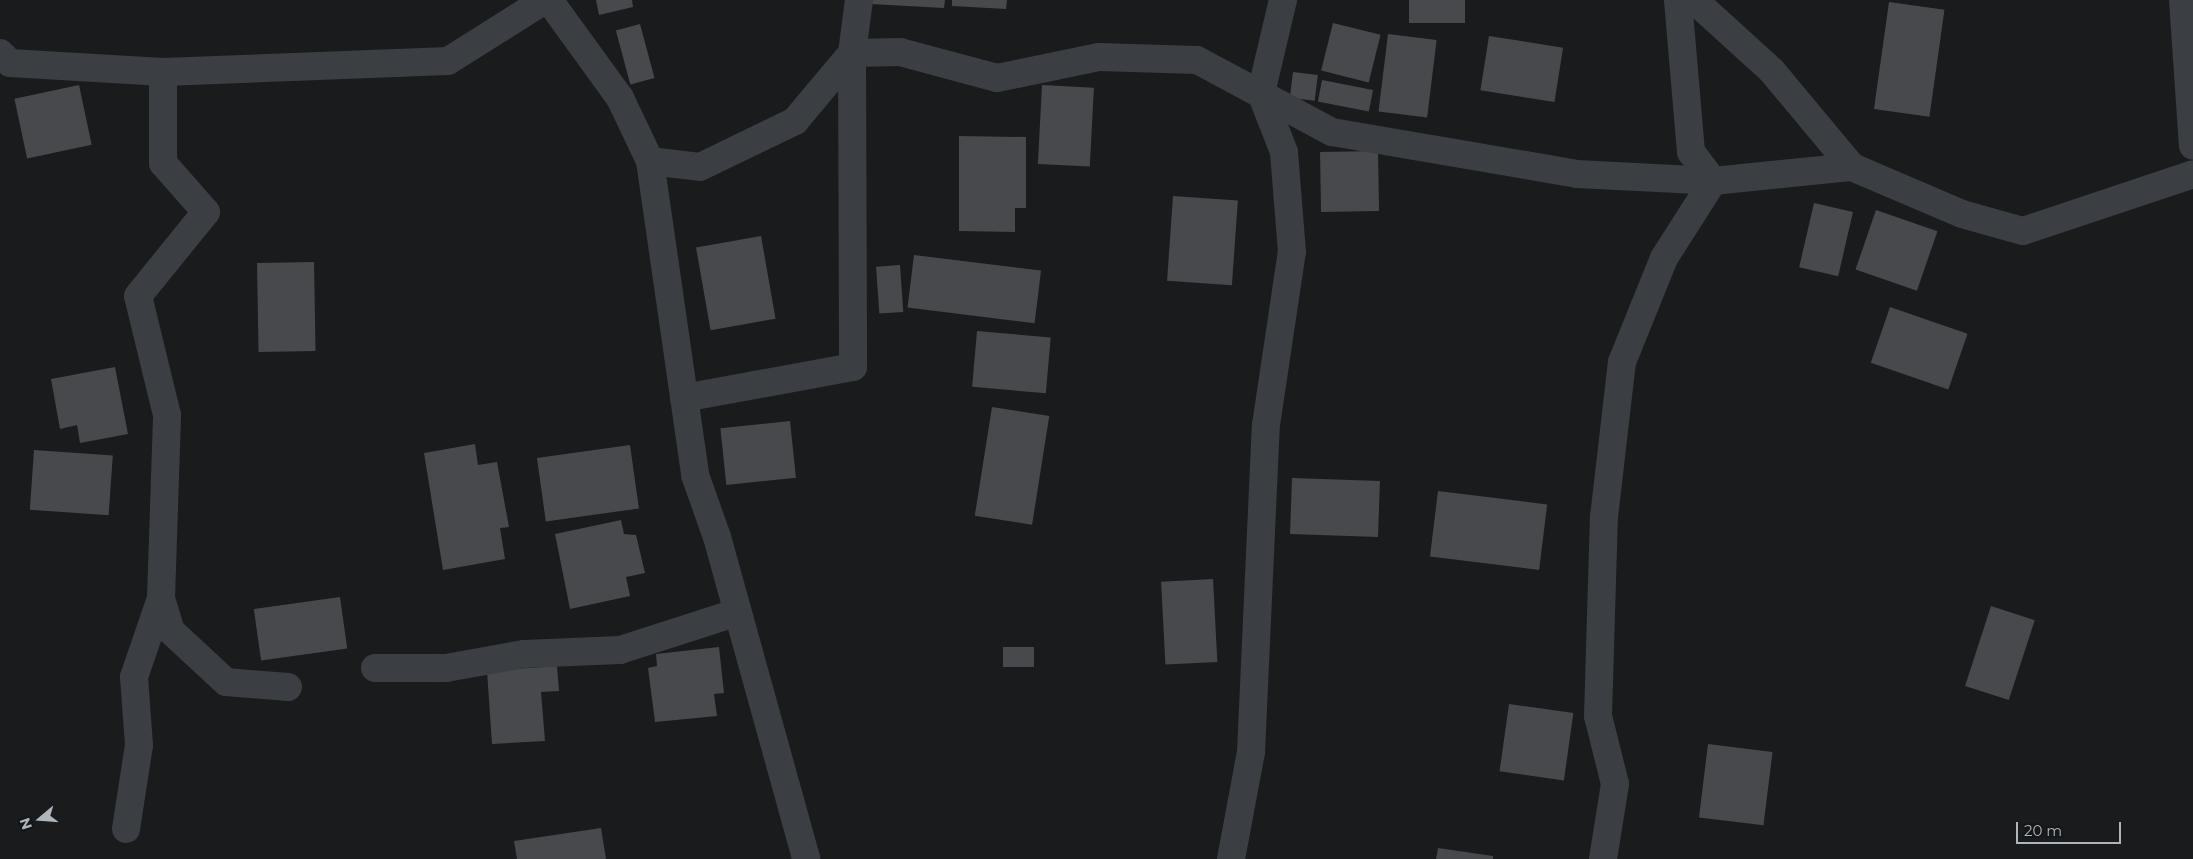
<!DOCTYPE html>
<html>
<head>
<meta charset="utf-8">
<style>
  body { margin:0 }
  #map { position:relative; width:2193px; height:859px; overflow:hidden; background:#1a1b1d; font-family:Montserrat,sans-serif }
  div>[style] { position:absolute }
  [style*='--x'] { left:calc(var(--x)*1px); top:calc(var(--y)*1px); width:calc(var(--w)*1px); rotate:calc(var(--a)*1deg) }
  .building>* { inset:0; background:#47494d; transform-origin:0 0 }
  .minor>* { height:28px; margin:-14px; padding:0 14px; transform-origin:14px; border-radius:14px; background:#3b3e42 }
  span { translate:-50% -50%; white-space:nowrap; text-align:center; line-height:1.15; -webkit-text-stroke:4px #151618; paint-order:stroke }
  .north { position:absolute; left:15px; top:794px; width:50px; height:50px; -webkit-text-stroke:4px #151618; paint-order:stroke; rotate:252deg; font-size:14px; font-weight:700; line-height:20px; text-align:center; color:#adb6bd }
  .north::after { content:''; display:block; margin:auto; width:18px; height:22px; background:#adb6bd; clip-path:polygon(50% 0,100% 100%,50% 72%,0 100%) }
  .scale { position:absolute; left:2016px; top:822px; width:105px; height:22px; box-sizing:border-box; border:2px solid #adb6bd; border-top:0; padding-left:6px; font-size:15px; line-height:18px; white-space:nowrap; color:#adb6bd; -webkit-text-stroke:4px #151618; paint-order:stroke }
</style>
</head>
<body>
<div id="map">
  <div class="building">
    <div style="clip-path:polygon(596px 0,632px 0,633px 7px,599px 15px)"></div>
    <div style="clip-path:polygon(872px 0,945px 0,944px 8px,871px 4px)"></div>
    <div style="clip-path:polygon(952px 0,1007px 0,1006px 9px,952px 6px)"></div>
    <div style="left:1409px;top:0;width:56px;height:23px"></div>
    <div style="left:1889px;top:2px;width:56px;height:108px;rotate:8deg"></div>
    <div style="left:1333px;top:23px;width:49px;height:49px;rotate:14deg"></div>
    <div style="left:640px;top:24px;width:56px;height:25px;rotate:75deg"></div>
    <div style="left:1388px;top:34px;width:49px;height:78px;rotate:7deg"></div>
    <div style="left:1489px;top:36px;width:75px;height:55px;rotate:9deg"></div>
    <div style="left:1293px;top:72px;width:25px;height:26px;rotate:7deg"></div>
    <div style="left:1322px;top:80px;width:52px;height:22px;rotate:11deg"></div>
    <div style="left:79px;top:85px;width:61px;height:66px;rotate:78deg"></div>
    <div style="left:1042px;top:85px;width:52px;height:79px;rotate:3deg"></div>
    <div style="clip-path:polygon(959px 136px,1026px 137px,1026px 208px,1015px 208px,1015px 232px,959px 231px)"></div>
    <div style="left:1378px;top:151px;width:60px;height:58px;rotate:89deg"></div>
    <div style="left:1173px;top:196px;width:65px;height:85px;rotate:4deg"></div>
    <div style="left:1814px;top:203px;width:40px;height:66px;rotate:13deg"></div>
    <div style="left:1876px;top:210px;width:65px;height:63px;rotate:19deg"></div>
    <div style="left:761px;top:236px;width:84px;height:66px;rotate:80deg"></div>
    <div style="left:914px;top:255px;width:128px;height:53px;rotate:7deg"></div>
    <div style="left:314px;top:262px;width:89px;height:57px;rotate:89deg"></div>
    <div style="left:900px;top:265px;width:47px;height:24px;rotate:86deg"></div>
    <div style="left:1890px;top:307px;width:82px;height:59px;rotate:19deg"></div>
    <div style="left:977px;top:331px;width:74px;height:56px;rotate:5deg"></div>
    <div style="clip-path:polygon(115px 367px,128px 434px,80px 443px,77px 425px,60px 429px,51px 379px)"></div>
    <div style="left:992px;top:407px;width:58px;height:110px;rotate:9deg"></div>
    <div style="left:790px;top:421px;width:57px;height:70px;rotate:84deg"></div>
    <div style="clip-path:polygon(475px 444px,478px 465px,497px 462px,509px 527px,500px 528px,505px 559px,443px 570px,424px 453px)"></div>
    <div style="left:630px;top:445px;width:64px;height:94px;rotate:82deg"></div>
    <div style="left:34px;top:450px;width:79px;height:60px;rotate:4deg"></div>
    <div style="left:1292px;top:478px;width:88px;height:56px;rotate:2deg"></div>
    <div style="left:1438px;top:491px;width:110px;height:66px;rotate:7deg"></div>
    <div style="clip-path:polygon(621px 520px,624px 534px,636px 535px,645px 573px,626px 577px,630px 596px,570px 609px,555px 534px)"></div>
    <div style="left:1213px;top:579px;width:83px;height:52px;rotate:87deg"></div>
    <div style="left:340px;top:597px;width:52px;height:87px;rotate:82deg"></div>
    <div style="left:1991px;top:606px;width:46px;height:84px;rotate:18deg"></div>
    <div style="clip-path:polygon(719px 647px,724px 693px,714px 694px,717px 716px,655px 722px,648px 668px,657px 666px,656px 654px)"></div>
    <div style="left:1003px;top:647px;width:31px;height:20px"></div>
    <div style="clip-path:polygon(557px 666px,559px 691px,541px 692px,545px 741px,492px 744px,487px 671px)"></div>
    <div style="left:1509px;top:704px;width:65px;height:68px;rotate:8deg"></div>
    <div style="left:1708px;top:744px;width:65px;height:74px;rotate:7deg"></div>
    <div style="clip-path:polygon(601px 828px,606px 859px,517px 859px,514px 841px)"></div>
    <div style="clip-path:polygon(1438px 848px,1493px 856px,1493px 859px,1436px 859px)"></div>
  </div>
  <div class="minor">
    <div style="--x:549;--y:0;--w:121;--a:54.1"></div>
    <div style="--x:620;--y:98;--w:70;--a:64.5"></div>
    <div style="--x:650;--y:161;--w:317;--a:81.8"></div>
    <div style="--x:695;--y:475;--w:66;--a:70.5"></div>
    <div style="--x:717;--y:537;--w:334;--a:74.5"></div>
    <div style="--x:859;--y:0;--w:53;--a:97.5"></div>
    <div style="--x:852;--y:53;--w:48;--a:-1.2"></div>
    <div style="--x:900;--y:52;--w:100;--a:15"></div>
    <div style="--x:997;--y:78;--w:104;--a:-11.6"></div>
    <div style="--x:1099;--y:57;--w:98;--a:1.8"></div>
    <div style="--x:1197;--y:60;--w:153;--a:28.1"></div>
    <div style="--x:1332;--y:132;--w:249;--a:9.7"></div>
    <div style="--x:1577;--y:174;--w:136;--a:2.9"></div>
    <div style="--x:1713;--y:181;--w:140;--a:-5.8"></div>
    <div style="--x:1852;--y:167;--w:125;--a:-129.8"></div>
    <div style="--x:1772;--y:71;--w:105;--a:-137.7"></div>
    <div style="--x:2183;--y:0;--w:146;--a:86.1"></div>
    <div style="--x:0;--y:53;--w:14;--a:45"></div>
    <div style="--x:10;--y:63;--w:153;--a:3.4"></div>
    <div style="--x:650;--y:161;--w:50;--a:6.8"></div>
    <div style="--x:700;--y:167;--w:106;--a:-25.8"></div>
    <div style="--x:795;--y:121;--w:89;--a:-50"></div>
    <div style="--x:852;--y:53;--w:314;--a:89.8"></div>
    <div style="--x:853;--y:367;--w:172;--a:169.6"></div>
    <div style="--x:1852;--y:167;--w:120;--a:23.1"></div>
    <div style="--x:1962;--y:214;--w:63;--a:15.6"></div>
    <div style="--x:2023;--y:231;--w:179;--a:-18.5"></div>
    <div style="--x:375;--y:668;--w:71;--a:0"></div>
    <div style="--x:446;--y:668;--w:79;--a:-10.2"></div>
    <div style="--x:524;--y:654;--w:96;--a:-2.4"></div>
    <div style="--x:620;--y:650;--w:121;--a:-17.8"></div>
    <div style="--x:288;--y:687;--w:62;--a:-175.4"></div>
    <div style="--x:226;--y:682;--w:75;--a:-137.2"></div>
    <div style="--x:171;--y:631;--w:34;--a:-107"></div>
    <div style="--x:161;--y:598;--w:183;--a:-88.1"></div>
    <div style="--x:167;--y:415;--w:122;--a:-103.7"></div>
    <div style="--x:138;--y:296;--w:108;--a:-51"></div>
    <div style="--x:206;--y:212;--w:65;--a:-131.3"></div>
    <div style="--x:163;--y:163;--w:91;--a:-90"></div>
    <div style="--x:163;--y:72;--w:285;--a:-2.2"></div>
    <div style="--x:448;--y:61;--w:115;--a:-32.2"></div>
    <div style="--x:126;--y:829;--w:85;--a:-81.2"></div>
    <div style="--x:139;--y:745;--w:68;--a:-94.2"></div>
    <div style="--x:134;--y:677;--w:83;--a:-71.1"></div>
    <div style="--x:1231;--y:859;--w:109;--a:-79.4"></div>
    <div style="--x:1251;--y:752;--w:327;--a:-87.4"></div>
    <div style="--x:1266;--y:425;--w:175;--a:-81.5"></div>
    <div style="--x:1292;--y:252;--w:100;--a:-94.6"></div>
    <div style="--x:1284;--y:152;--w:63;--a:-111.3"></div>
    <div style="--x:1261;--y:93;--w:96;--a:-76.7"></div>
    <div style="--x:1603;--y:859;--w:76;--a:-80.9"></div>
    <div style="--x:1615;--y:784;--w:70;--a:-104"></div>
    <div style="--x:1598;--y:716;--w:199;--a:-88.3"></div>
    <div style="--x:1604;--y:517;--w:156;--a:-83.4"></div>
    <div style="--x:1622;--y:362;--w:112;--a:-68"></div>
    <div style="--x:1664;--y:258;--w:91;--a:-57.5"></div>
    <div style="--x:1713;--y:181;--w:36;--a:-127"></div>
    <div style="--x:1691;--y:152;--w:153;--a:-94.9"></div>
  </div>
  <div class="north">N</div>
  <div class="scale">20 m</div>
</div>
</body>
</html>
